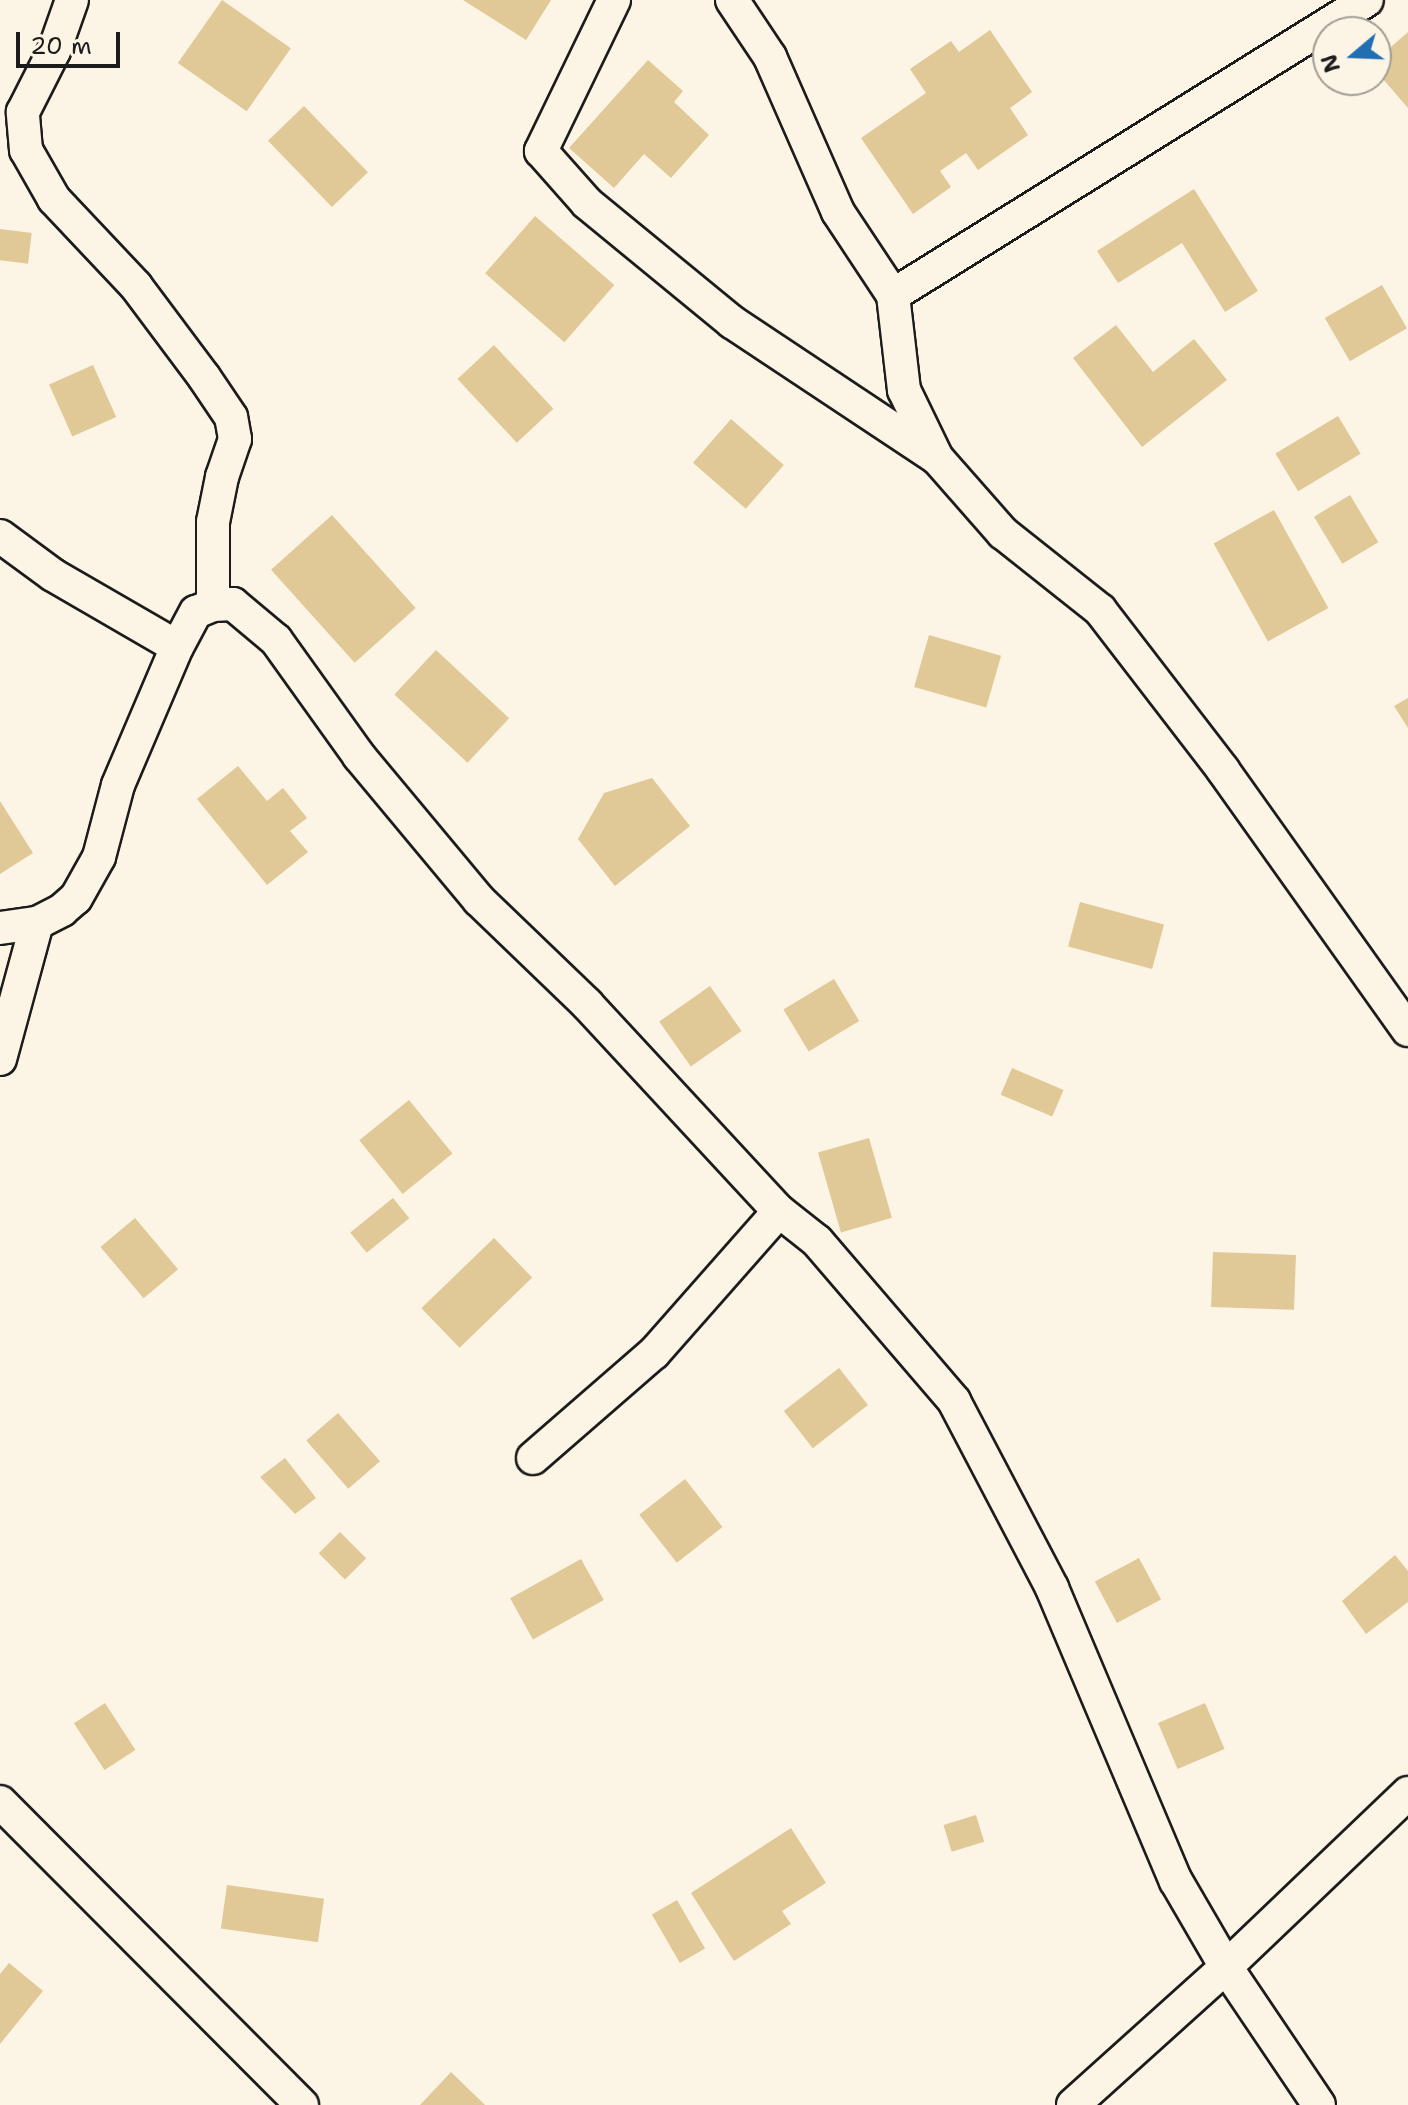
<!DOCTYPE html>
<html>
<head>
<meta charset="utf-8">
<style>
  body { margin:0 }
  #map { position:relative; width:1408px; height:2105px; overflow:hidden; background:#fcf5e5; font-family:"Shantell Sans",sans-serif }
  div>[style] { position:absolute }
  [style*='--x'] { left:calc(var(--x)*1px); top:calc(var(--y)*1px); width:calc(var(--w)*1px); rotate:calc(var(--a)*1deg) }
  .building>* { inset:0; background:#e0c897; transform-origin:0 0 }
  .roads { filter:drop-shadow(2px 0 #1c1c1c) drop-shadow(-2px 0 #1c1c1c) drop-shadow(0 2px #1c1c1c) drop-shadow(0 -2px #1c1c1c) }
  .minor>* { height:32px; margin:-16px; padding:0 16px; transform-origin:16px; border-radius:16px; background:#fcf5e5 }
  span { translate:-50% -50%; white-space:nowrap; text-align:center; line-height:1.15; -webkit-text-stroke:7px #fcf5e5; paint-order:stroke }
  .north { position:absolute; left:1312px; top:16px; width:80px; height:80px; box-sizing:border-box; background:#fcf5e5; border:2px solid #a29e95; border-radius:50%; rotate:251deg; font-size:22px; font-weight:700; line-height:32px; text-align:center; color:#1c1c1c }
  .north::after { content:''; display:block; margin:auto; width:28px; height:36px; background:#1f6fb2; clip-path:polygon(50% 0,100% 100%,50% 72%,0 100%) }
  .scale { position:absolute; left:16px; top:32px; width:104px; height:36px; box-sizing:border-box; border:4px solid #1c1c1c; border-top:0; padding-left:10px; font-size:24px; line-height:28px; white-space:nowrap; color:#1c1c1c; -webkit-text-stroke:6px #fcf5e5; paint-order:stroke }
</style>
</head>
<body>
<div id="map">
  <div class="building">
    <div style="left:222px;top:0;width:84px;height:77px;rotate:35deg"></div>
    <div style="clip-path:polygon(463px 0,551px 0,526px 40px)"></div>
    <div style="clip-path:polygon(990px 30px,1032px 92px,1010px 108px,1028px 135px,978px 170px,966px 153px,940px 171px,951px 187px,913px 214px,861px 138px,926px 93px,910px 69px,951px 41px,959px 52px)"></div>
    <div style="clip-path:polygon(1408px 32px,1408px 108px,1376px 71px,1376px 60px)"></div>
    <div style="clip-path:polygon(648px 60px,683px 91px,674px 102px,709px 135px,671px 178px,644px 154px,614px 188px,569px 148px)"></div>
    <div style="left:304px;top:106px;width:92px;height:50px;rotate:46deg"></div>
    <div style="clip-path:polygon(1194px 189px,1258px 291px,1225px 312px,1182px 243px,1118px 283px,1097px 251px)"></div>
    <div style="left:535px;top:216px;width:105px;height:76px;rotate:41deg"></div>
    <div style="left:0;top:229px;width:32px;height:31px;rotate:7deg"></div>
    <div style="left:1382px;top:285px;width:50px;height:66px;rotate:60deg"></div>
    <div style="clip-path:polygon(1116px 325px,1153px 372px,1194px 339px,1227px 380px,1142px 447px,1073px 358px)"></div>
    <div style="left:494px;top:345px;width:87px;height:50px;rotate:47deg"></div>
    <div style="left:93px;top:365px;width:57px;height:48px;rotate:66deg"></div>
    <div style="left:1338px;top:416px;width:44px;height:73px;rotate:59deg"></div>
    <div style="left:731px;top:419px;width:70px;height:58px;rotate:41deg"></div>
    <div style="left:1350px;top:495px;width:55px;height:42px;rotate:59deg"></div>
    <div style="left:1274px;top:510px;width:112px;height:69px;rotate:61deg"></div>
    <div style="left:332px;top:515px;width:125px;height:82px;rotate:48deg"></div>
    <div style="left:929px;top:635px;width:75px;height:54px;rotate:16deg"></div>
    <div style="left:436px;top:650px;width:100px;height:61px;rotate:43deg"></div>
    <div style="clip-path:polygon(1408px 698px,1408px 728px,1394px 706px)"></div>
    <div style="clip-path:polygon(238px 766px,267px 801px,283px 788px,307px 818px,290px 831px,308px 852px,267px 885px,197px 799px)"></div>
    <div style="clip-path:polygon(652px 778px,690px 826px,615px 886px,578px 839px,604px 793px)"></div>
    <div style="clip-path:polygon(0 801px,33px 853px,0 874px)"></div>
    <div style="left:1080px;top:902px;width:87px;height:46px;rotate:15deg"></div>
    <div style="left:834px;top:979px;width:49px;height:59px;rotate:59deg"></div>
    <div style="left:710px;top:986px;width:55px;height:62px;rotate:55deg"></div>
    <div style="left:1012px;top:1068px;width:56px;height:29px;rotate:23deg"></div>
    <div style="left:409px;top:1100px;width:69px;height:64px;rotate:51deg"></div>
    <div style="left:869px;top:1138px;width:83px;height:53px;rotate:74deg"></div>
    <div style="left:393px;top:1198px;width:26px;height:55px;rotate:51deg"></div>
    <div style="left:135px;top:1218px;width:67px;height:45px;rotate:50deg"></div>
    <div style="left:494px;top:1238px;width:55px;height:101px;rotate:46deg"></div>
    <div style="left:1213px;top:1252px;width:83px;height:55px;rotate:2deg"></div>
    <div style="left:839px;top:1368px;width:47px;height:70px;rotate:52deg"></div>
    <div style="left:338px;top:1413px;width:64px;height:42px;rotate:49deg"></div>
    <div style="clip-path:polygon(285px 1458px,316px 1498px,295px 1514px,260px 1477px)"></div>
    <div style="left:685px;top:1479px;width:61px;height:58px;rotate:52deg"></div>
    <div style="left:340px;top:1532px;width:37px;height:30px;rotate:45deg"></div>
    <div style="clip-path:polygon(1395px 1555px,1408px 1571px,1408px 1602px,1366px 1634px,1342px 1601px)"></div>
    <div style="left:1139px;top:1558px;width:47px;height:50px;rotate:62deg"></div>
    <div style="left:581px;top:1559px;width:47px;height:81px;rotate:61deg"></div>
    <div style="left:105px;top:1703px;width:56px;height:37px;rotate:57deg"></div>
    <div style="left:1205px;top:1703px;width:50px;height:51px;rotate:67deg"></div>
    <div style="left:976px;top:1815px;width:28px;height:34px;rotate:73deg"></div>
    <div style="clip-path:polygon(791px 1828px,826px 1883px,782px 1911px,791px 1924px,734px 1961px,691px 1893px)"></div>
    <div style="left:227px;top:1885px;width:98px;height:44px;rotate:8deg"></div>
    <div style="left:677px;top:1900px;width:56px;height:29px;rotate:60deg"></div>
    <div style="clip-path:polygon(9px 1963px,43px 1991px,0 2044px,0 1974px)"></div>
    <div style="clip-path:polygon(451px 2072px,485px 2105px,420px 2105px)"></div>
  </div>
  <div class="roads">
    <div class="minor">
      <div style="--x:614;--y:0;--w:168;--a:115.8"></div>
      <div style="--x:541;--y:151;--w:69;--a:48.5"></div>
      <div style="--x:587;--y:203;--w:188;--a:39.4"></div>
      <div style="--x:732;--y:322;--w:246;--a:33.6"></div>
      <div style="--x:732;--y:0;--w:69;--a:56.3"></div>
      <div style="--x:770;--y:57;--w:169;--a:66.3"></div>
      <div style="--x:838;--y:212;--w:100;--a:56.5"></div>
      <div style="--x:893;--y:295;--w:96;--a:83.4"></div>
      <div style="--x:904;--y:390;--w:76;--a:64.1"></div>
      <div style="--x:937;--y:458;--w:100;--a:48.7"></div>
      <div style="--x:1003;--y:533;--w:124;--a:38.4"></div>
      <div style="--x:1100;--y:610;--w:202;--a:52.4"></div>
      <div style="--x:1223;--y:770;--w:319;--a:54.6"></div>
      <div style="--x:893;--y:295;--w:558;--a:-31.9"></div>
      <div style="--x:0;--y:536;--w:66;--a:36.3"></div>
      <div style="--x:53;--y:575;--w:143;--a:30.1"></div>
      <div style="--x:213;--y:605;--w:20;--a:-3"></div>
      <div style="--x:233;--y:604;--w:56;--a:39.9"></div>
      <div style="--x:276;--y:640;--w:143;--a:54.4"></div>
      <div style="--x:359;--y:756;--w:187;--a:50.2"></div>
      <div style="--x:479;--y:900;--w:150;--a:43.9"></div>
      <div style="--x:587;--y:1004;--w:282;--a:47.2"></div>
      <div style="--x:779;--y:1211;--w:48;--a:38.3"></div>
      <div style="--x:817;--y:1241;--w:211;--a:49.4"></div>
      <div style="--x:954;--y:1401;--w:211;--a:62.3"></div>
      <div style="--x:1052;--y:1588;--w:318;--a:67.1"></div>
      <div style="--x:1176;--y:1881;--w:99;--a:59.8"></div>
      <div style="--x:1226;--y:1967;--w:166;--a:56"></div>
      <div style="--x:0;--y:928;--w:37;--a:-8"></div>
      <div style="--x:37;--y:923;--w:28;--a:-27"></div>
      <div style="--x:62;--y:910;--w:18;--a:-41"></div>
      <div style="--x:76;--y:898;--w:47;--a:-60.7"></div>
      <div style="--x:99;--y:857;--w:74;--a:-75.2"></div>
      <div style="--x:118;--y:785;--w:150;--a:-66.9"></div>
      <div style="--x:177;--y:647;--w:40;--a:-62"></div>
      <div style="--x:196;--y:612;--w:18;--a:-22"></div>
      <div style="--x:213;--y:605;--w:83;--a:-90"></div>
      <div style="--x:213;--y:522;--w:46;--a:-78.7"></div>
      <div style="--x:222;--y:477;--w:40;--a:-71.1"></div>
      <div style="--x:235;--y:439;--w:22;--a:-100"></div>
      <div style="--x:231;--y:417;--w:48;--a:-124"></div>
      <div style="--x:204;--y:377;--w:114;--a:-126.8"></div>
      <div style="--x:136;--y:286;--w:120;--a:-133.3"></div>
      <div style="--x:54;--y:199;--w:56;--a:-119.7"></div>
      <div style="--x:26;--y:150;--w:38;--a:-95"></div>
      <div style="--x:23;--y:112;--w:68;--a:-63.1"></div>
      <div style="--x:54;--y:51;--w:54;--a:-70.6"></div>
      <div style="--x:0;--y:1059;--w:141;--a:-74.8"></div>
      <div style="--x:533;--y:1458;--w:160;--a:-41"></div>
      <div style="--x:654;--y:1353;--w:189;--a:-48.6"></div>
      <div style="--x:0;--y:1802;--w:428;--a:45.1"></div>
      <div style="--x:1073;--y:2105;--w:206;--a:-42"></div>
      <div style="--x:1226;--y:1967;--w:252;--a:-43.7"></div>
    </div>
  </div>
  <div class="north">N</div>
  <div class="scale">20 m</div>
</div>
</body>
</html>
